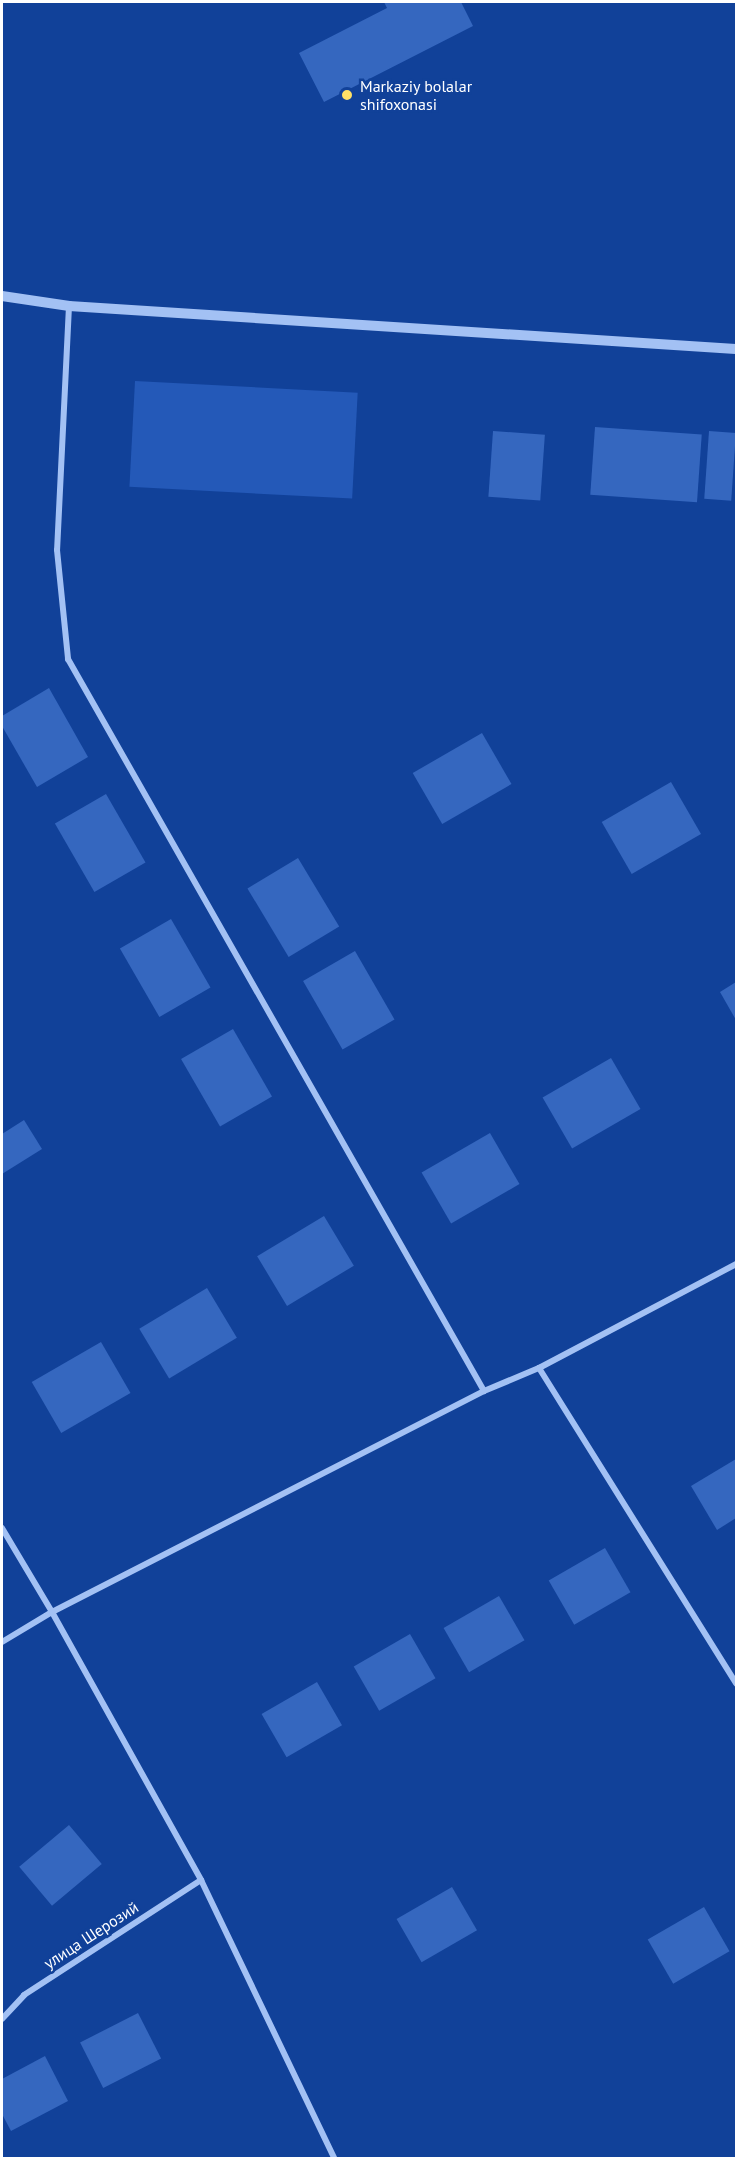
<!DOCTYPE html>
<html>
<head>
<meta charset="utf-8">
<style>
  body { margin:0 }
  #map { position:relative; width:738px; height:2160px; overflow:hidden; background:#114199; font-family:"PT Sans",sans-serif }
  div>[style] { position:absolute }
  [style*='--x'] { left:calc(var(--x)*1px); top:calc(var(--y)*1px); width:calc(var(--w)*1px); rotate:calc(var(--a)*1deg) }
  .green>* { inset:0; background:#2459b8; transform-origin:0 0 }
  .building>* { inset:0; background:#3567bf; transform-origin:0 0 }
  .minor>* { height:6px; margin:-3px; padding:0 3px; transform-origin:3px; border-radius:3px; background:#a3c1f4 }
  .tertiary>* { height:10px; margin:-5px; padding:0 5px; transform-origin:5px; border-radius:5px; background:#a3c1f4 }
  .dots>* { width:16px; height:16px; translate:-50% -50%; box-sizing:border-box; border:3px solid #114199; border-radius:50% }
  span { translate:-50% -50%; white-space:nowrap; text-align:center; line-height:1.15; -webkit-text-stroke:5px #114199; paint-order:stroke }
  .poi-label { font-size:16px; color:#fff }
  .left { translate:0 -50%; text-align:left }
  .street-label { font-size:16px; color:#fff }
  .frame { position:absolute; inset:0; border:3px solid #fff; pointer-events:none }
</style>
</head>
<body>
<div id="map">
  <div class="green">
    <div style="left:135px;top:381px;width:223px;height:106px;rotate:3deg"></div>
  </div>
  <div class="building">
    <div style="clip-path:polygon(384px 2px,461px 2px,473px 26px,324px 102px,299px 53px,387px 8px)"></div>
    <div style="left:595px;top:427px;width:107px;height:68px;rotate:4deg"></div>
    <div style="left:493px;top:431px;width:52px;height:66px;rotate:4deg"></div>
    <div style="left:709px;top:431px;width:27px;height:68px;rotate:4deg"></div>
    <div style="clip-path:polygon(49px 688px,88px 757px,37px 787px,2px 726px,2px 716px)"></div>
    <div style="left:482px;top:733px;width:59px;height:80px;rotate:60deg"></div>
    <div style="left:671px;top:782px;width:60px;height:80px;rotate:60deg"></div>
    <div style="left:106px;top:794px;width:79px;height:59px;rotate:60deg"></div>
    <div style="left:298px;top:858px;width:80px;height:59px;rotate:59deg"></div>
    <div style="left:171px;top:919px;width:79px;height:59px;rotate:60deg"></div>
    <div style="left:355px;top:951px;width:79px;height:60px;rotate:60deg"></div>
    <div style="clip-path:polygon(736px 982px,736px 1020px,720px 992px)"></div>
    <div style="left:233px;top:1029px;width:78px;height:60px;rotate:60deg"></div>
    <div style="left:611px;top:1058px;width:59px;height:79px;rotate:60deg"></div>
    <div style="clip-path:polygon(24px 1120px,42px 1149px,2px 1174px,2px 1134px)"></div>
    <div style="left:490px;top:1133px;width:59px;height:79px;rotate:60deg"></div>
    <div style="left:324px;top:1216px;width:58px;height:78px;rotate:59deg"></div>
    <div style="left:207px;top:1288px;width:58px;height:79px;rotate:59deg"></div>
    <div style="left:101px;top:1342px;width:59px;height:80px;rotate:60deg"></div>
    <div style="clip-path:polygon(736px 1459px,736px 1518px,717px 1530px,691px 1486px)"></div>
    <div style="left:605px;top:1548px;width:51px;height:65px;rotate:60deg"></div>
    <div style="left:499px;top:1596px;width:51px;height:64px;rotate:60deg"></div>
    <div style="left:410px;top:1634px;width:51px;height:65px;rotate:60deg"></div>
    <div style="left:317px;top:1682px;width:50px;height:64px;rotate:60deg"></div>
    <div style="left:69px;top:1825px;width:51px;height:65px;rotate:50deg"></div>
    <div style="left:452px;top:1887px;width:50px;height:64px;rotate:60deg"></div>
    <div style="left:704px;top:1907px;width:51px;height:65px;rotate:60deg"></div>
    <div style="left:138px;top:2013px;width:51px;height:65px;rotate:63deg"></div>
    <div style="clip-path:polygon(45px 2056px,68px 2101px,11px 2131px,2px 2114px,2px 2079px)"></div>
  </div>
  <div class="minor">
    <div style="--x:69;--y:306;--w:244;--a:92.8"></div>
    <div style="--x:57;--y:550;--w:110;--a:84.2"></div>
    <div style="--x:68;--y:659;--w:842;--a:60.39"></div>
    <div style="--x:539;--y:1368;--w:372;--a:58"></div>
    <div style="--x:2;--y:1528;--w:98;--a:59.2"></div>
    <div style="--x:52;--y:1612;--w:307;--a:60.9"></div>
    <div style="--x:201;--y:1880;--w:308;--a:64.4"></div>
    <div style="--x:2;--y:1642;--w:58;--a:-31"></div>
    <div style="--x:52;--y:1612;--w:485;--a:-27.1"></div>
    <div style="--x:484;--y:1391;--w:60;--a:-22.7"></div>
    <div style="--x:539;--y:1368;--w:223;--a:-27.8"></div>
    <div style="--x:2;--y:2019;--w:33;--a:-47"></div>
    <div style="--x:24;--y:1995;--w:211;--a:-33"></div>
  </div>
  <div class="tertiary">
    <div style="--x:2;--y:296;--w:68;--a:8.5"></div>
    <div style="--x:69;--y:306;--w:668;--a:3.69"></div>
  </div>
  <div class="dots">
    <div style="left:347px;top:95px;background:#ffe066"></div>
  </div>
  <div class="poi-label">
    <span class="left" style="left:360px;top:95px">Markaziy bolalar<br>shifoxonasi</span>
  </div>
  <div class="street-label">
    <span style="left:91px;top:1935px;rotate:-33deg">улица Шерозий</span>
  </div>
  <div class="frame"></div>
</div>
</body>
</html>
